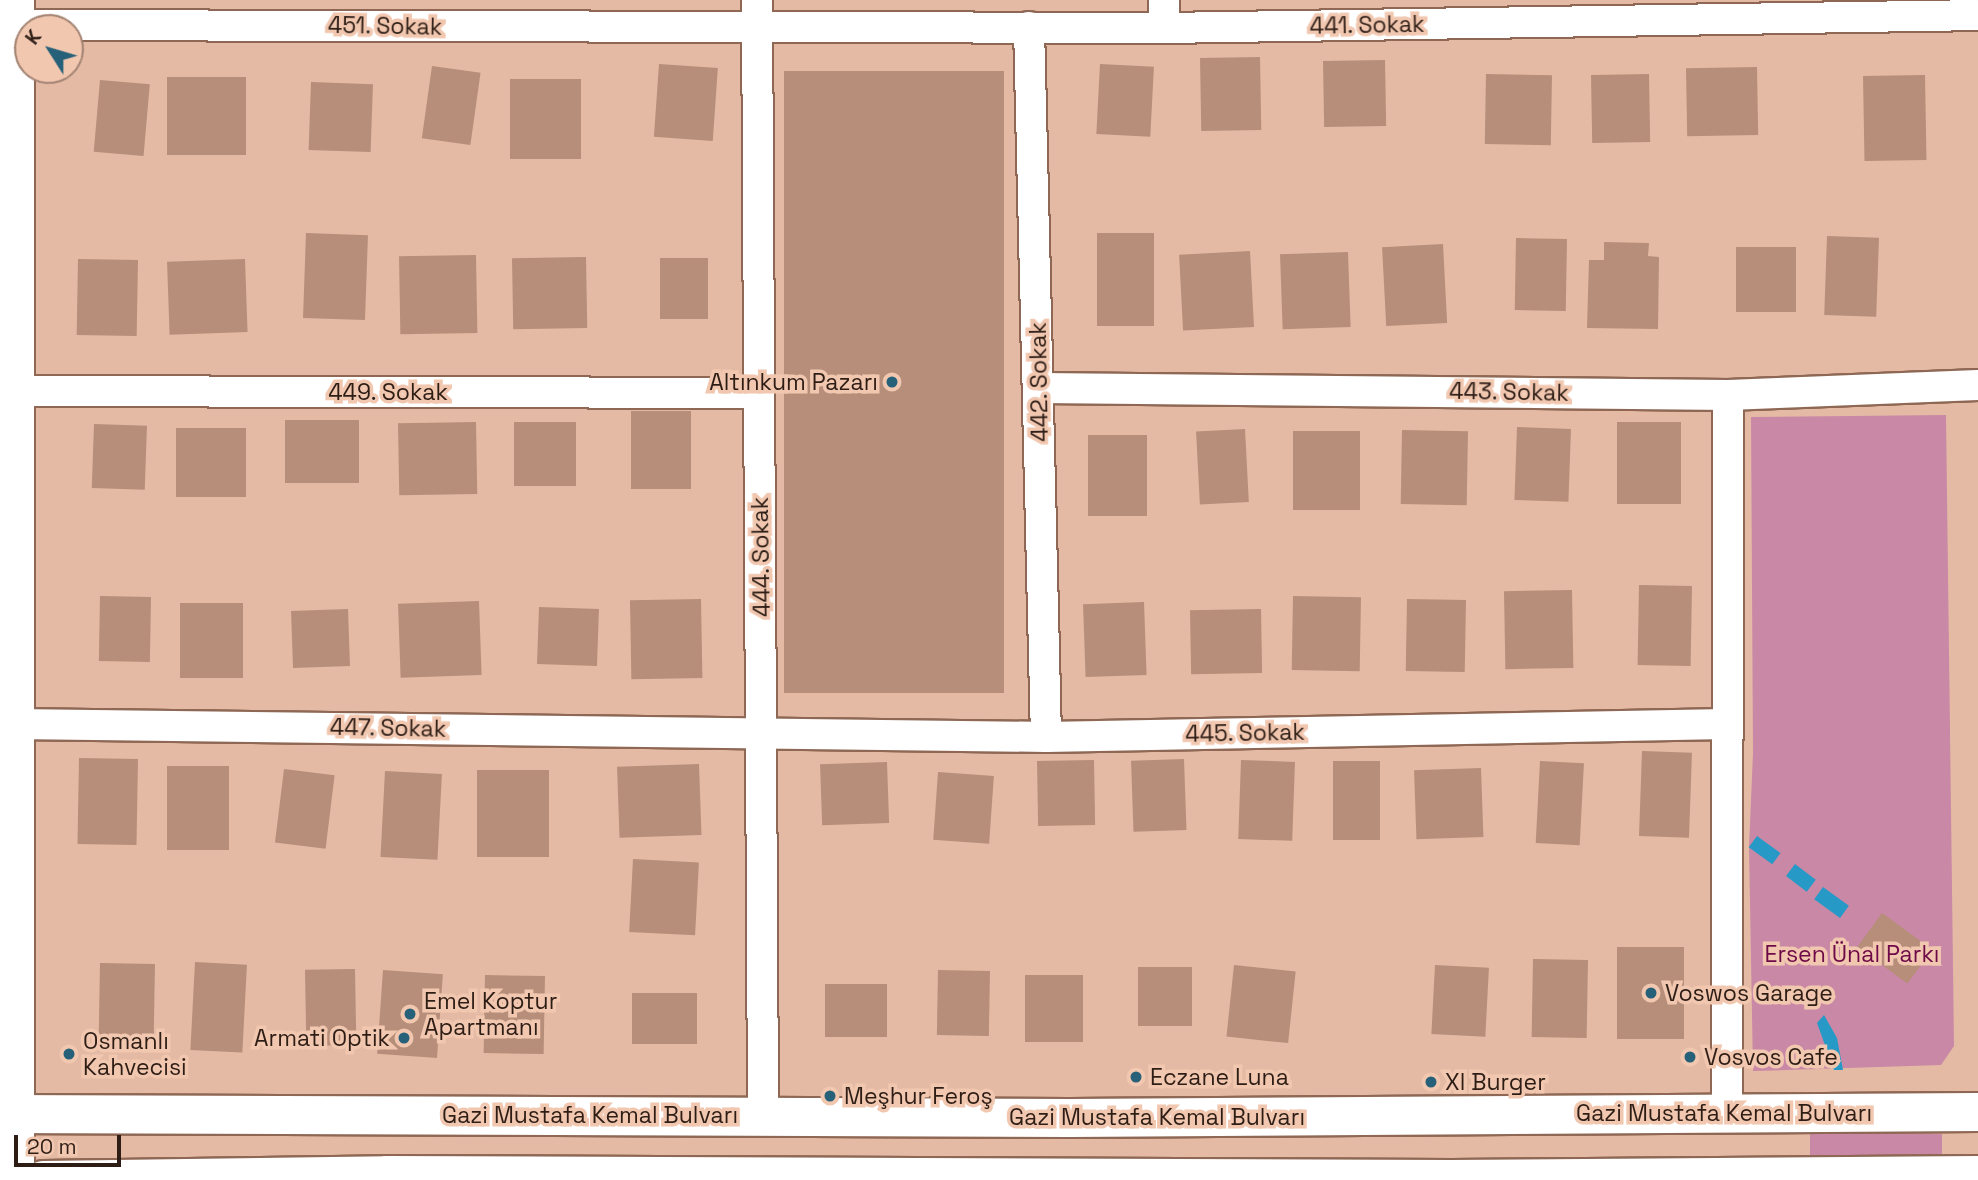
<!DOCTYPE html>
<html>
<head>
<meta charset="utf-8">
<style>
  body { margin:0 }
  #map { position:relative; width:1978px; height:1180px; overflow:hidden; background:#e4baa4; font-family:"Space Grotesk",sans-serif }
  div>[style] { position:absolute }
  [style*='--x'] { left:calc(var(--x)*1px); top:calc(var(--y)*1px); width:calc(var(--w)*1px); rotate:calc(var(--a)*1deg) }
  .green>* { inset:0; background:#c988a6; transform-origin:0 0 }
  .water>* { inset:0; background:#2699c6; transform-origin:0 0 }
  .building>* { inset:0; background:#b68e79; transform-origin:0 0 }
  .roads { filter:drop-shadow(2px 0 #8e6854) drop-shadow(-2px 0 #8e6854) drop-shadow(0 2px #8e6854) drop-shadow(0 -2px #8e6854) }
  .street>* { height:30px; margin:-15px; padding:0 15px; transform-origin:15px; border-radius:15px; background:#fff }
  .secondary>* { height:38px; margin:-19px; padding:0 19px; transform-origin:19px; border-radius:19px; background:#fff }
  .primary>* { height:38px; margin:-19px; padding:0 19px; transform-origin:19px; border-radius:19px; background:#fff }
  .dots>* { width:19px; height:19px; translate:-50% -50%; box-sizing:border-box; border:4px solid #f1c7b0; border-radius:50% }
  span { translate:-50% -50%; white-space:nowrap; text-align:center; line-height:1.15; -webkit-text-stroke:7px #f1c7b0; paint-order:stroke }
  .street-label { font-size:23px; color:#2d1d15 }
  .poi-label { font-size:23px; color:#2d1d15 }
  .right { translate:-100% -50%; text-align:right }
  .left { translate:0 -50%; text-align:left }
  .park-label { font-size:23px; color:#6d0947 }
  .north { position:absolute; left:14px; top:14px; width:70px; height:70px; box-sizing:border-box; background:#f1c7b0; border:2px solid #a38372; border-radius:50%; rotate:307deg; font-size:19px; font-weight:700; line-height:28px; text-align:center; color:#2d1d15 }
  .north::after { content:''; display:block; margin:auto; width:24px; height:32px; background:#266079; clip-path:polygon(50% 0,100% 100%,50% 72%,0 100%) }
  .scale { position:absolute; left:14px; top:1135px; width:107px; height:32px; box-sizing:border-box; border:4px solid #2d1d15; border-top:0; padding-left:9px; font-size:21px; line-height:24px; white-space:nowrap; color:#2d1d15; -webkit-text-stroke:5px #f1c7b0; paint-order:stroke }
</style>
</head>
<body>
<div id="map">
  <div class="green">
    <div style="clip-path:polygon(1946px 415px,1954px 1046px,1941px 1065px,1753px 1071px,1749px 847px,1753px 753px,1751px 417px)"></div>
    <div style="left:1810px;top:1134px;width:132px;height:24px"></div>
  </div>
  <div class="water">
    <div style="left:1757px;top:836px;width:29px;height:14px;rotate:36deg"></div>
    <div style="left:1795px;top:864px;width:26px;height:15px;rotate:37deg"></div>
    <div style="left:1823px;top:887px;width:32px;height:15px;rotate:36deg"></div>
    <div style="clip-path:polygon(1824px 1015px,1837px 1038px,1843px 1070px,1834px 1070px,1817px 1023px)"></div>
  </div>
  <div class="building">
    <div style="left:1260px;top:57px;width:73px;height:60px;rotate:89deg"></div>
    <div style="left:1385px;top:60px;width:66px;height:62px;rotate:89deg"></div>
    <div style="left:659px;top:64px;width:59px;height:73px;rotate:4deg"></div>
    <div style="left:1100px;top:64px;width:54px;height:70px;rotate:3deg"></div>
    <div style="left:432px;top:66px;width:49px;height:73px;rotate:8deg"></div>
    <div style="left:1757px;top:67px;width:68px;height:71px;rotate:89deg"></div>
    <div style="left:784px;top:71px;width:220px;height:622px"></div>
    <div style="left:1486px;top:74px;width:66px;height:70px;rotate:1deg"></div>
    <div style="left:1649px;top:74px;width:68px;height:58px;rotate:89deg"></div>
    <div style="left:1925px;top:75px;width:85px;height:62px;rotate:89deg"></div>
    <div style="left:167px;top:77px;width:79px;height:78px"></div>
    <div style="left:510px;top:79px;width:71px;height:80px"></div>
    <div style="left:100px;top:80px;width:50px;height:72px;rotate:5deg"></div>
    <div style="left:311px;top:82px;width:62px;height:68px;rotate:2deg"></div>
    <div style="left:306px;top:233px;width:62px;height:85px;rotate:2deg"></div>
    <div style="left:1097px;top:233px;width:57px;height:93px"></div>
    <div style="left:1827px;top:236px;width:52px;height:79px;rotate:2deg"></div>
    <div style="left:1516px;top:238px;width:51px;height:72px;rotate:1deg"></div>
    <div style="clip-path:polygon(1604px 242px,1649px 243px,1648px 256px,1659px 257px,1658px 329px,1587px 328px,1589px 260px,1604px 260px)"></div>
    <div style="left:1443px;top:244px;width:79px;height:61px;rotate:87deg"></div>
    <div style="left:1736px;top:247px;width:60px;height:65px"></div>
    <div style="left:1250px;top:251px;width:76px;height:71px;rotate:87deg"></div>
    <div style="left:1348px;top:252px;width:75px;height:68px;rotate:88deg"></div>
    <div style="left:476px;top:255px;width:78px;height:77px;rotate:89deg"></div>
    <div style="left:586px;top:257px;width:71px;height:74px;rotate:89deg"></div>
    <div style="left:660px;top:258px;width:48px;height:61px"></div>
    <div style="left:78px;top:259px;width:60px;height:76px;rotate:1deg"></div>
    <div style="left:245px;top:259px;width:73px;height:78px;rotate:88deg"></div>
    <div style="left:691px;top:411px;width:78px;height:60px;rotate:90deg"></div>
    <div style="left:359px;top:420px;width:63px;height:74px;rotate:90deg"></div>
    <div style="left:476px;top:422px;width:72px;height:78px;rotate:89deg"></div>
    <div style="left:514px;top:422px;width:62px;height:64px"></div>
    <div style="left:1617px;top:422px;width:64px;height:82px"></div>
    <div style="left:94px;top:424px;width:53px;height:64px;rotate:2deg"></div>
    <div style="left:1517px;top:427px;width:54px;height:73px;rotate:2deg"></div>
    <div style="left:176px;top:428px;width:70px;height:69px"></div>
    <div style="left:1245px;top:429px;width:73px;height:49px;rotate:87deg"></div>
    <div style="left:1402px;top:430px;width:66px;height:74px;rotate:1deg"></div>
    <div style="left:1293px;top:431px;width:67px;height:79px"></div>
    <div style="left:1088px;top:435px;width:59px;height:81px"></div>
    <div style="left:1639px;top:585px;width:53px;height:80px;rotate:1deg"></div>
    <div style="left:1572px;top:590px;width:78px;height:68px;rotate:89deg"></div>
    <div style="left:100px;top:596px;width:51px;height:65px;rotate:1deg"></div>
    <div style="left:1293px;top:596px;width:68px;height:74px;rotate:1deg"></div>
    <div style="left:701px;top:599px;width:79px;height:71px;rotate:89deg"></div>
    <div style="left:1407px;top:599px;width:59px;height:72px;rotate:1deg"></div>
    <div style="left:479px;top:601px;width:74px;height:81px;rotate:88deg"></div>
    <div style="left:1144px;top:602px;width:73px;height:61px;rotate:88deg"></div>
    <div style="left:243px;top:603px;width:75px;height:63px;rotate:90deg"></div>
    <div style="left:539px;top:607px;width:60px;height:57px;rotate:2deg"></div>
    <div style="left:348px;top:609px;width:57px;height:57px;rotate:88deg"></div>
    <div style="left:1261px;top:609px;width:64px;height:71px;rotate:89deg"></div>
    <div style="left:1642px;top:751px;width:50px;height:85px;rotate:2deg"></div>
    <div style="left:79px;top:758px;width:59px;height:86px;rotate:1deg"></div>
    <div style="left:1184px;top:759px;width:71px;height:53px;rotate:88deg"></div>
    <div style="left:1094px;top:760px;width:65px;height:57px;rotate:89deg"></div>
    <div style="left:1241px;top:760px;width:54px;height:79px;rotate:2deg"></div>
    <div style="left:1333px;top:761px;width:47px;height:79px"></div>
    <div style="left:1540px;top:761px;width:44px;height:82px;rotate:3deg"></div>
    <div style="left:887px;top:762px;width:61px;height:67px;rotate:88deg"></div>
    <div style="left:699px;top:764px;width:71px;height:82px;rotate:88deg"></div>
    <div style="left:167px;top:766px;width:62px;height:84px"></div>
    <div style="left:1481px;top:768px;width:69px;height:67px;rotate:88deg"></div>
    <div style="left:284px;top:769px;width:51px;height:74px;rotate:7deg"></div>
    <div style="left:477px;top:770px;width:72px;height:87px"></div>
    <div style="left:385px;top:771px;width:57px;height:86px;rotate:3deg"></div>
    <div style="left:938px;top:772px;width:56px;height:68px;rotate:4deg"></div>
    <div style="left:633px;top:859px;width:66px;height:73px;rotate:3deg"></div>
    <div style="left:1882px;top:913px;width:62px;height:42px;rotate:36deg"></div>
    <div style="left:1617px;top:947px;width:67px;height:92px"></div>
    <div style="left:1533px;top:959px;width:55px;height:78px;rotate:1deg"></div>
    <div style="left:195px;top:962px;width:52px;height:88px;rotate:3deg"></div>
    <div style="left:100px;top:963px;width:55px;height:76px;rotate:1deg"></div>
    <div style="left:1234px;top:965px;width:62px;height:72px;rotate:6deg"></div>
    <div style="left:1435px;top:965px;width:54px;height:69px;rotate:3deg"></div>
    <div style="left:1138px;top:967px;width:54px;height:59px"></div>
    <div style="left:355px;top:969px;width:76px;height:50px;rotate:89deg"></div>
    <div style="left:383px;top:970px;width:60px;height:84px;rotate:4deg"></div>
    <div style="left:938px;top:970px;width:52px;height:65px;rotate:1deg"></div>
    <div style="left:485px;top:975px;width:60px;height:78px;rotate:1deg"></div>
    <div style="left:1025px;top:975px;width:58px;height:67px"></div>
    <div style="left:825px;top:984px;width:62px;height:53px"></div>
    <div style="left:632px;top:993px;width:65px;height:51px"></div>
  </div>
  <div class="roads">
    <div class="street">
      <div style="--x:757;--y:0;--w:1115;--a:89.69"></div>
      <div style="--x:15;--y:25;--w:1149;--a:0.15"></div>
      <div style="--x:1164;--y:28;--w:814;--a:-0.91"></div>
      <div style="--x:1029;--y:27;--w:710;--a:88.63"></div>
      <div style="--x:1164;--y:28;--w:28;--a:-90"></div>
      <div style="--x:1040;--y:388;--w:688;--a:0.58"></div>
      <div style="--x:1728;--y:395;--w:250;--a:-2.3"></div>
      <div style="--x:16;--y:391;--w:743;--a:0.15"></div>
      <div style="--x:14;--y:724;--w:1032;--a:0.72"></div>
      <div style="--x:1046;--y:737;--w:681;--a:-1.09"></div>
      <div style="--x:1727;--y:1112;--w:717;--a:-89.92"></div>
    </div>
    <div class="secondary">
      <div style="--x:15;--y:0;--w:1180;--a:90"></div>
    </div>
    <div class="primary">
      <div style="--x:0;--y:1114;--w:1070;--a:0.21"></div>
      <div style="--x:1070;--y:1118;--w:908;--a:-0.38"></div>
      <div style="--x:43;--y:1180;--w:344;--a:-0.8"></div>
      <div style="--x:387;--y:1175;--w:1064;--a:0.22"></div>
      <div style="--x:1451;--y:1179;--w:527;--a:-0.43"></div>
    </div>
  </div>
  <div class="dots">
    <div style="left:892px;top:382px;background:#266079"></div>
    <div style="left:1651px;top:993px;background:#266079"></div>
    <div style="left:410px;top:1014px;background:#266079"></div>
    <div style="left:404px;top:1038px;background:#266079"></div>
    <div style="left:69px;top:1054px;background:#266079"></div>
    <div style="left:1690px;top:1057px;background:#266079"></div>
    <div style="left:1136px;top:1077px;background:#266079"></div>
    <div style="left:1431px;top:1082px;background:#266079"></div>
    <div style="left:830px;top:1096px;background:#266079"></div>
  </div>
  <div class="street-label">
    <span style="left:1367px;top:25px;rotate:-1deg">441. Sokak</span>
    <span style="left:385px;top:26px;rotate:1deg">451. Sokak</span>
    <span style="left:1039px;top:382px;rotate:-91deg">442. Sokak</span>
    <span style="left:388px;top:392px">449. Sokak</span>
    <span style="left:1509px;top:392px;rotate:1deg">443. Sokak</span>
    <span style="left:761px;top:557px;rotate:-91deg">444. Sokak</span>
    <span style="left:388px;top:728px;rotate:1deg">447. Sokak</span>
    <span style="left:1245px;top:733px;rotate:-1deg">445. Sokak</span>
    <span style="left:1724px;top:1113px">Gazi Mustafa Kemal Bulvarı</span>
    <span style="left:590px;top:1115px">Gazi Mustafa Kemal Bulvarı</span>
    <span style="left:1157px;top:1117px">Gazi Mustafa Kemal Bulvarı</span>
  </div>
  <div class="poi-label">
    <span class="right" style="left:878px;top:382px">Altınkum Pazarı</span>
    <span class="left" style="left:1665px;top:993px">Voswos Garage</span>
    <span class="left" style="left:424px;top:1014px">Emel Koptur<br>Apartmanı</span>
    <span class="right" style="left:390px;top:1038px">Armati Optik</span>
    <span class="left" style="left:83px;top:1054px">Osmanlı<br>Kahvecisi</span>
    <span class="left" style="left:1704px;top:1057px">Vosvos Cafe</span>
    <span class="left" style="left:1150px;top:1077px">Eczane Luna</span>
    <span class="left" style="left:1445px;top:1082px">Xl Burger</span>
    <span class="left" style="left:844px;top:1096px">Meşhur Feroş</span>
  </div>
  <div class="park-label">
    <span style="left:1852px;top:954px">Ersen Ünal Parkı</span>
  </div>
  <div class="north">K</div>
  <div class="scale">20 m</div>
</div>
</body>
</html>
